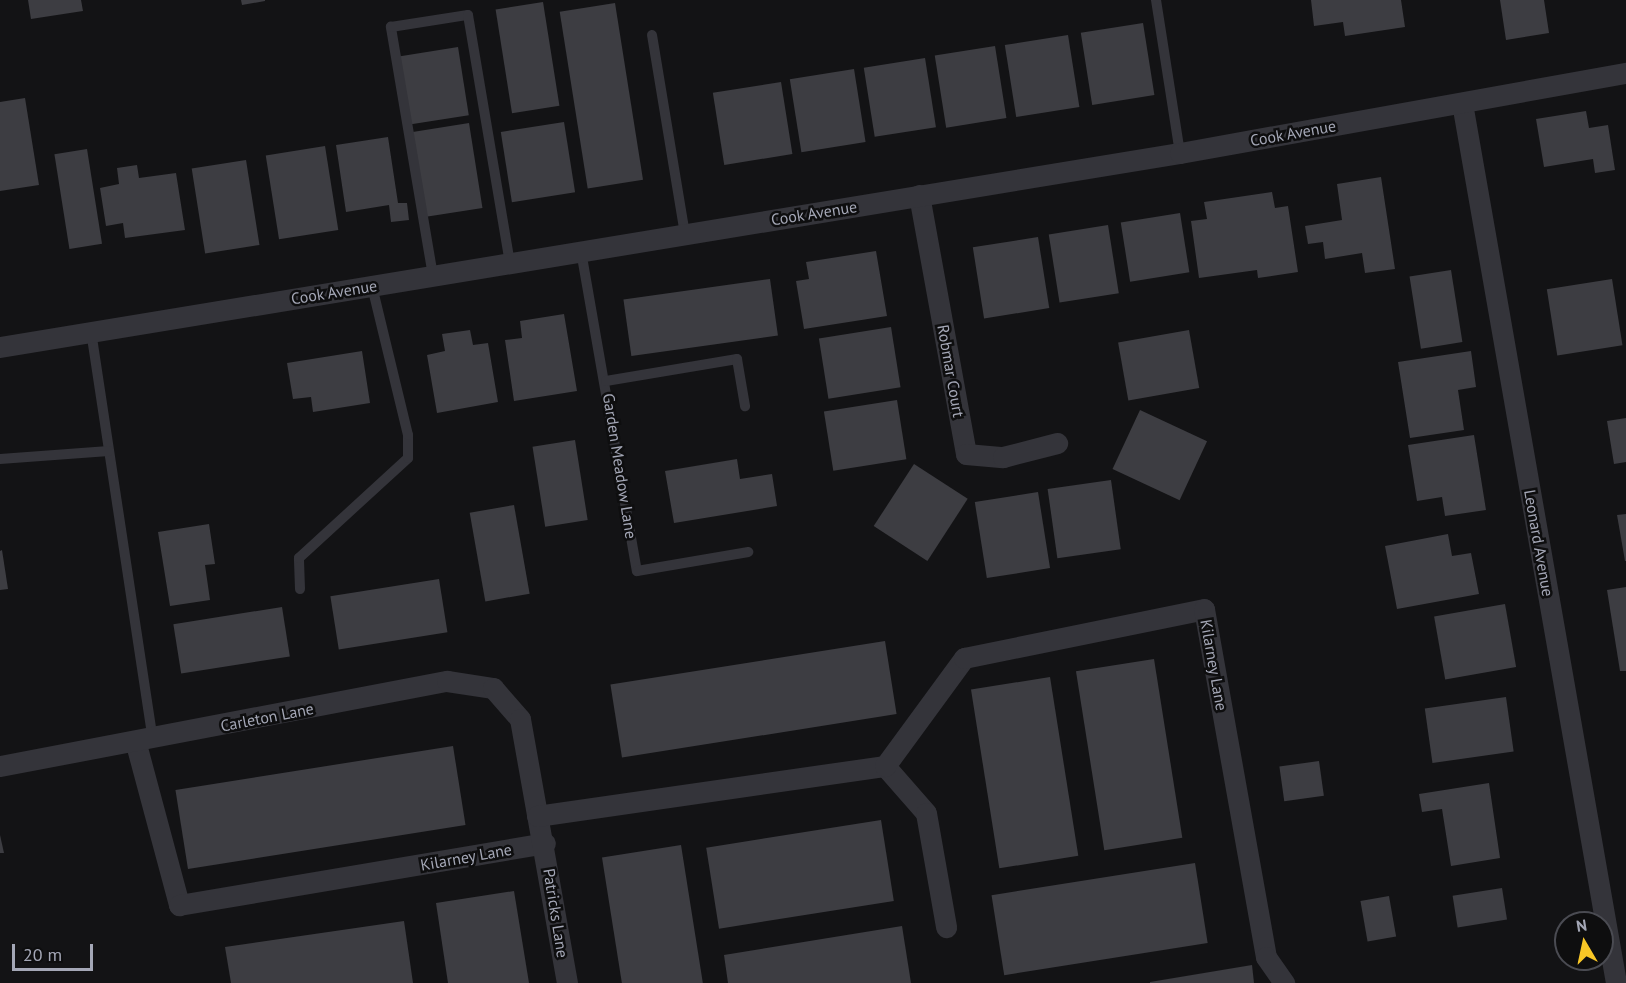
<!DOCTYPE html>
<html>
<head>
<meta charset="utf-8">
<style>
  body { margin:0 }
  #map { position:relative; width:1626px; height:983px; overflow:hidden; background:#131315; font-family:"PT Sans",sans-serif }
  div>[style] { position:absolute }
  [style*='--x'] { left:calc(var(--x)*1px); top:calc(var(--y)*1px); width:calc(var(--w)*1px); rotate:calc(var(--a)*1deg) }
  .building>* { inset:0; background:#3d3d42; transform-origin:0 0 }
  .service>* { height:10px; margin:-5px; padding:0 5px; transform-origin:5px; border-radius:5px; background:#34343a }
  .minor>* { height:21px; margin:-10.5px; padding:0 10.5px; transform-origin:10.5px; border-radius:10.5px; background:#34343a }
  span { translate:-50% -50%; white-space:nowrap; text-align:center; line-height:1.15; -webkit-text-stroke:5px #0e0e0f; paint-order:stroke }
  .street-label { font-size:16px; color:#a4a7b6 }
  .north { position:absolute; left:1554px; top:911px; width:60px; height:60px; box-sizing:border-box; background:#0e0e0f; border:2px solid #4a4b52; border-radius:50%; rotate:351deg; font-size:16px; font-weight:700; line-height:24px; text-align:center; color:#a4a7b6 }
  .north::after { content:''; display:block; margin:auto; width:21px; height:27px; background:#f9c726; clip-path:polygon(50% 0,100% 100%,50% 72%,0 100%) }
  .scale { position:absolute; left:12px; top:944px; width:81px; height:27px; box-sizing:border-box; border:3px solid #a4a7b6; border-top:0; padding-left:8px; font-size:18px; line-height:21px; white-space:nowrap; color:#a4a7b6; -webkit-text-stroke:4px #0e0e0f; paint-order:stroke }
</style>
</head>
<body>
<div id="map">
  <div class="building">
    <div style="clip-path:polygon(28px 0,81px 0,83px 11px,31px 19px)"></div>
    <div style="clip-path:polygon(241px 0,265px 0,265px 1px,242px 5px)"></div>
    <div style="clip-path:polygon(1311px 0,1401px 0,1405px 27px,1345px 36px,1343px 22px,1314px 26px)"></div>
    <div style="clip-path:polygon(1500px 0,1544px 0,1549px 33px,1506px 40px)"></div>
    <div style="left:543px;top:2px;width:105px;height:48px;rotate:81deg"></div>
    <div style="left:615px;top:3px;width:179px;height:56px;rotate:81deg"></div>
    <div style="left:1143px;top:23px;width:73px;height:63px;rotate:81deg"></div>
    <div style="left:1068px;top:35px;width:73px;height:64px;rotate:81deg"></div>
    <div style="left:995px;top:46px;width:73px;height:61px;rotate:81deg"></div>
    <div style="left:458px;top:47px;width:69px;height:60px;rotate:81deg"></div>
    <div style="left:925px;top:58px;width:70px;height:62px;rotate:81deg"></div>
    <div style="left:854px;top:69px;width:74px;height:65px;rotate:81deg"></div>
    <div style="left:781px;top:82px;width:73px;height:69px;rotate:81deg"></div>
    <div style="clip-path:polygon(25px 98px,39px 185px,0 191px,0 102px)"></div>
    <div style="clip-path:polygon(1586px 111px,1589px 128px,1608px 125px,1615px 170px,1595px 173px,1593px 159px,1544px 167px,1536px 119px)"></div>
    <div style="left:564px;top:122px;width:71px;height:64px;rotate:81deg"></div>
    <div style="left:469px;top:123px;width:86px;height:57px;rotate:81deg"></div>
    <div style="clip-path:polygon(388px 137px,398px 203px,407px 203px,409px 220px,391px 222px,389px 205px,346px 212px,336px 145px)"></div>
    <div style="left:325px;top:146px;width:85px;height:60px;rotate:81deg"></div>
    <div style="left:87px;top:149px;width:96px;height:33px;rotate:81deg"></div>
    <div style="left:246px;top:160px;width:86px;height:55px;rotate:81deg"></div>
    <div style="clip-path:polygon(137px 165px,139px 178px,176px 173px,185px 230px,125px 238px,123px 223px,106px 226px,100px 188px,119px 184px,117px 168px)"></div>
    <div style="clip-path:polygon(1381px 177px,1395px 269px,1365px 273px,1362px 253px,1325px 259px,1323px 242px,1308px 244px,1305px 226px,1342px 220px,1337px 184px)"></div>
    <div style="clip-path:polygon(1272px 192px,1275px 208px,1288px 206px,1298px 272px,1258px 278px,1257px 270px,1199px 278px,1191px 221px,1207px 219px,1204px 202px)"></div>
    <div style="left:1180px;top:213px;width:60px;height:60px;rotate:81deg"></div>
    <div style="left:1108px;top:225px;width:69px;height:60px;rotate:81deg"></div>
    <div style="left:1038px;top:237px;width:72px;height:66px;rotate:81deg"></div>
    <div style="clip-path:polygon(876px 251px,887px 316px,804px 329px,796px 281px,809px 279px,806px 262px)"></div>
    <div style="left:1451px;top:270px;width:73px;height:42px;rotate:81deg"></div>
    <div style="left:770px;top:279px;width:57px;height:148px;rotate:82deg"></div>
    <div style="left:1612px;top:279px;width:67px;height:66px;rotate:81deg"></div>
    <div style="clip-path:polygon(564px 314px,577px 391px,514px 401px,505px 340px,522px 338px,520px 321px)"></div>
    <div style="left:891px;top:327px;width:61px;height:73px;rotate:81deg"></div>
    <div style="clip-path:polygon(470px 330px,473px 345px,488px 343px,498px 402px,437px 413px,427px 355px,445px 351px,442px 334px)"></div>
    <div style="left:1189px;top:330px;width:59px;height:72px;rotate:80deg"></div>
    <div style="clip-path:polygon(362px 351px,370px 403px,313px 412px,311px 397px,293px 399px,287px 363px)"></div>
    <div style="clip-path:polygon(1471px 351px,1476px 387px,1458px 390px,1464px 430px,1410px 438px,1398px 362px)"></div>
    <div style="left:897px;top:400px;width:60px;height:74px;rotate:81deg"></div>
    <div style="left:1140px;top:410px;width:74px;height:65px;rotate:25deg"></div>
    <div style="clip-path:polygon(1626px 418px,1626px 462px,1614px 464px,1607px 421px)"></div>
    <div style="clip-path:polygon(1474px 435px,1486px 510px,1445px 516px,1442px 497px,1417px 501px,1408px 445px)"></div>
    <div style="left:575px;top:440px;width:81px;height:43px;rotate:81deg"></div>
    <div style="clip-path:polygon(737px 459px,740px 479px,772px 474px,777px 506px,674px 523px,665px 471px)"></div>
    <div style="left:914px;top:464px;width:64px;height:74px;rotate:33deg"></div>
    <div style="left:1111px;top:480px;width:70px;height:64px;rotate:82deg"></div>
    <div style="left:1038px;top:492px;width:77px;height:64px;rotate:81deg"></div>
    <div style="left:514px;top:505px;width:90px;height:45px;rotate:80deg"></div>
    <div style="clip-path:polygon(1626px 514px,1626px 561px,1625px 561px,1617px 515px)"></div>
    <div style="clip-path:polygon(209px 524px,215px 564px,205px 565px,210px 600px,170px 606px,158px 532px)"></div>
    <div style="clip-path:polygon(1448px 534px,1452px 556px,1471px 553px,1479px 594px,1397px 609px,1385px 546px)"></div>
    <div style="clip-path:polygon(2px 550px,8px 589px,0 590px,0 551px)"></div>
    <div style="left:439px;top:579px;width:54px;height:110px;rotate:81deg"></div>
    <div style="clip-path:polygon(1626px 587px,1626px 671px,1620px 671px,1607px 590px)"></div>
    <div style="left:1505px;top:604px;width:64px;height:72px;rotate:80deg"></div>
    <div style="left:282px;top:607px;width:50px;height:110px;rotate:81deg"></div>
    <div style="left:885px;top:641px;width:74px;height:278px;rotate:81deg"></div>
    <div style="left:1154px;top:659px;width:181px;height:79px;rotate:81deg"></div>
    <div style="left:1050px;top:677px;width:181px;height:80px;rotate:81deg"></div>
    <div style="left:1506px;top:697px;width:55px;height:82px;rotate:82deg"></div>
    <div style="left:453px;top:746px;width:80px;height:281px;rotate:81deg"></div>
    <div style="left:1319px;top:761px;width:35px;height:40px;rotate:82deg"></div>
    <div style="clip-path:polygon(1489px 783px,1500px 858px,1451px 866px,1442px 809px,1422px 812px,1419px 794px)"></div>
    <div style="left:881px;top:820px;width:82px;height:177px;rotate:81deg"></div>
    <div style="clip-path:polygon(0 835px,4px 853px,0 853px)"></div>
    <div style="left:681px;top:845px;width:140px;height:80px;rotate:81deg"></div>
    <div style="left:1195px;top:863px;width:81px;height:206px;rotate:81deg"></div>
    <div style="left:1502px;top:888px;width:32px;height:50px;rotate:81deg"></div>
    <div style="clip-path:polygon(514px 891px,529px 983px,448px 983px,436px 903px)"></div>
    <div style="left:1389px;top:896px;width:41px;height:29px;rotate:80deg"></div>
    <div style="clip-path:polygon(404px 921px,413px 983px,231px 983px,225px 947px)"></div>
    <div style="clip-path:polygon(902px 926px,911px 983px,728px 983px,724px 955px)"></div>
    <div style="clip-path:polygon(1252px 965px,1254px 983px,1150px 983px,1150px 982px)"></div>
  </div>
  <div class="service">
    <div style="--x:1156;--y:0;--w:155;--a:81.1"></div>
    <div style="--x:652;--y:35;--w:202;--a:80.6"></div>
    <div style="--x:581;--y:251;--w:325;--a:80.1"></div>
    <div style="--x:637;--y:571;--w:113;--a:-9.7"></div>
    <div style="--x:433;--y:276;--w:253;--a:-99.6"></div>
    <div style="--x:391;--y:27;--w:78;--a:-8.9"></div>
    <div style="--x:468;--y:15;--w:252;--a:80.4"></div>
    <div style="--x:91;--y:331;--w:414;--a:81.4"></div>
    <div style="--x:606;--y:381;--w:133;--a:-9.5"></div>
    <div style="--x:737;--y:359;--w:48;--a:80.3"></div>
    <div style="--x:0;--y:459;--w:109;--a:-4.2"></div>
    <div style="--x:300;--y:589;--w:31;--a:-92"></div>
    <div style="--x:299;--y:558;--w:148;--a:-42.5"></div>
    <div style="--x:408;--y:458;--w:23;--a:-90"></div>
    <div style="--x:408;--y:435;--w:153;--a:-103.6"></div>
  </div>
  <div class="minor">
    <div style="--x:1462;--y:103;--w:893;--a:80.07"></div>
    <div style="--x:919;--y:195;--w:263;--a:79.7"></div>
    <div style="--x:966;--y:454;--w:37;--a:5"></div>
    <div style="--x:1003;--y:457;--w:56;--a:-14.5"></div>
    <div style="--x:0;--y:347;--w:1196;--a:-9.34"></div>
    <div style="--x:1180;--y:153;--w:453;--a:-10.2"></div>
    <div style="--x:136;--y:744;--w:167;--a:75"></div>
    <div style="--x:179;--y:905;--w:371;--a:-9.6"></div>
    <div style="--x:0;--y:766;--w:455;--a:-10.8"></div>
    <div style="--x:447;--y:681;--w:47;--a:8.7"></div>
    <div style="--x:493;--y:688;--w:41;--a:48.9"></div>
    <div style="--x:520;--y:719;--w:268;--a:79.9"></div>
    <div style="--x:885;--y:766;--w:62;--a:48.9"></div>
    <div style="--x:926;--y:813;--w:116;--a:80"></div>
    <div style="--x:537;--y:816;--w:352;--a:-8.2"></div>
    <div style="--x:885;--y:766;--w:134;--a:-53.8"></div>
    <div style="--x:964;--y:658;--w:245;--a:-11.5"></div>
    <div style="--x:1204;--y:609;--w:353;--a:79.9"></div>
    <div style="--x:1266;--y:957;--w:32;--a:55"></div>
  </div>
  <div class="street-label">
    <span style="left:1293px;top:133px;rotate:-10deg">Cook Avenue</span>
    <span style="left:814px;top:213px;rotate:-9deg">Cook Avenue</span>
    <span style="left:334px;top:292px;rotate:-9deg">Cook Avenue</span>
    <span style="left:951px;top:371px;rotate:80deg">Robmar Court</span>
    <span style="left:620px;top:466px;rotate:81deg">Garden Meadow Lane</span>
    <span style="left:1539px;top:543px;rotate:80deg">Leonard Avenue</span>
    <span style="left:1214px;top:665px;rotate:80deg">Kilarney Lane</span>
    <span style="left:267px;top:717px;rotate:-11deg">Carleton Lane</span>
    <span style="left:466px;top:857px;rotate:-10deg">Kilarney Lane</span>
    <span style="left:556px;top:913px;rotate:81deg">Patricks Lane</span>
  </div>
  <div class="north">N</div>
  <div class="scale">20 m</div>
</div>
</body>
</html>
